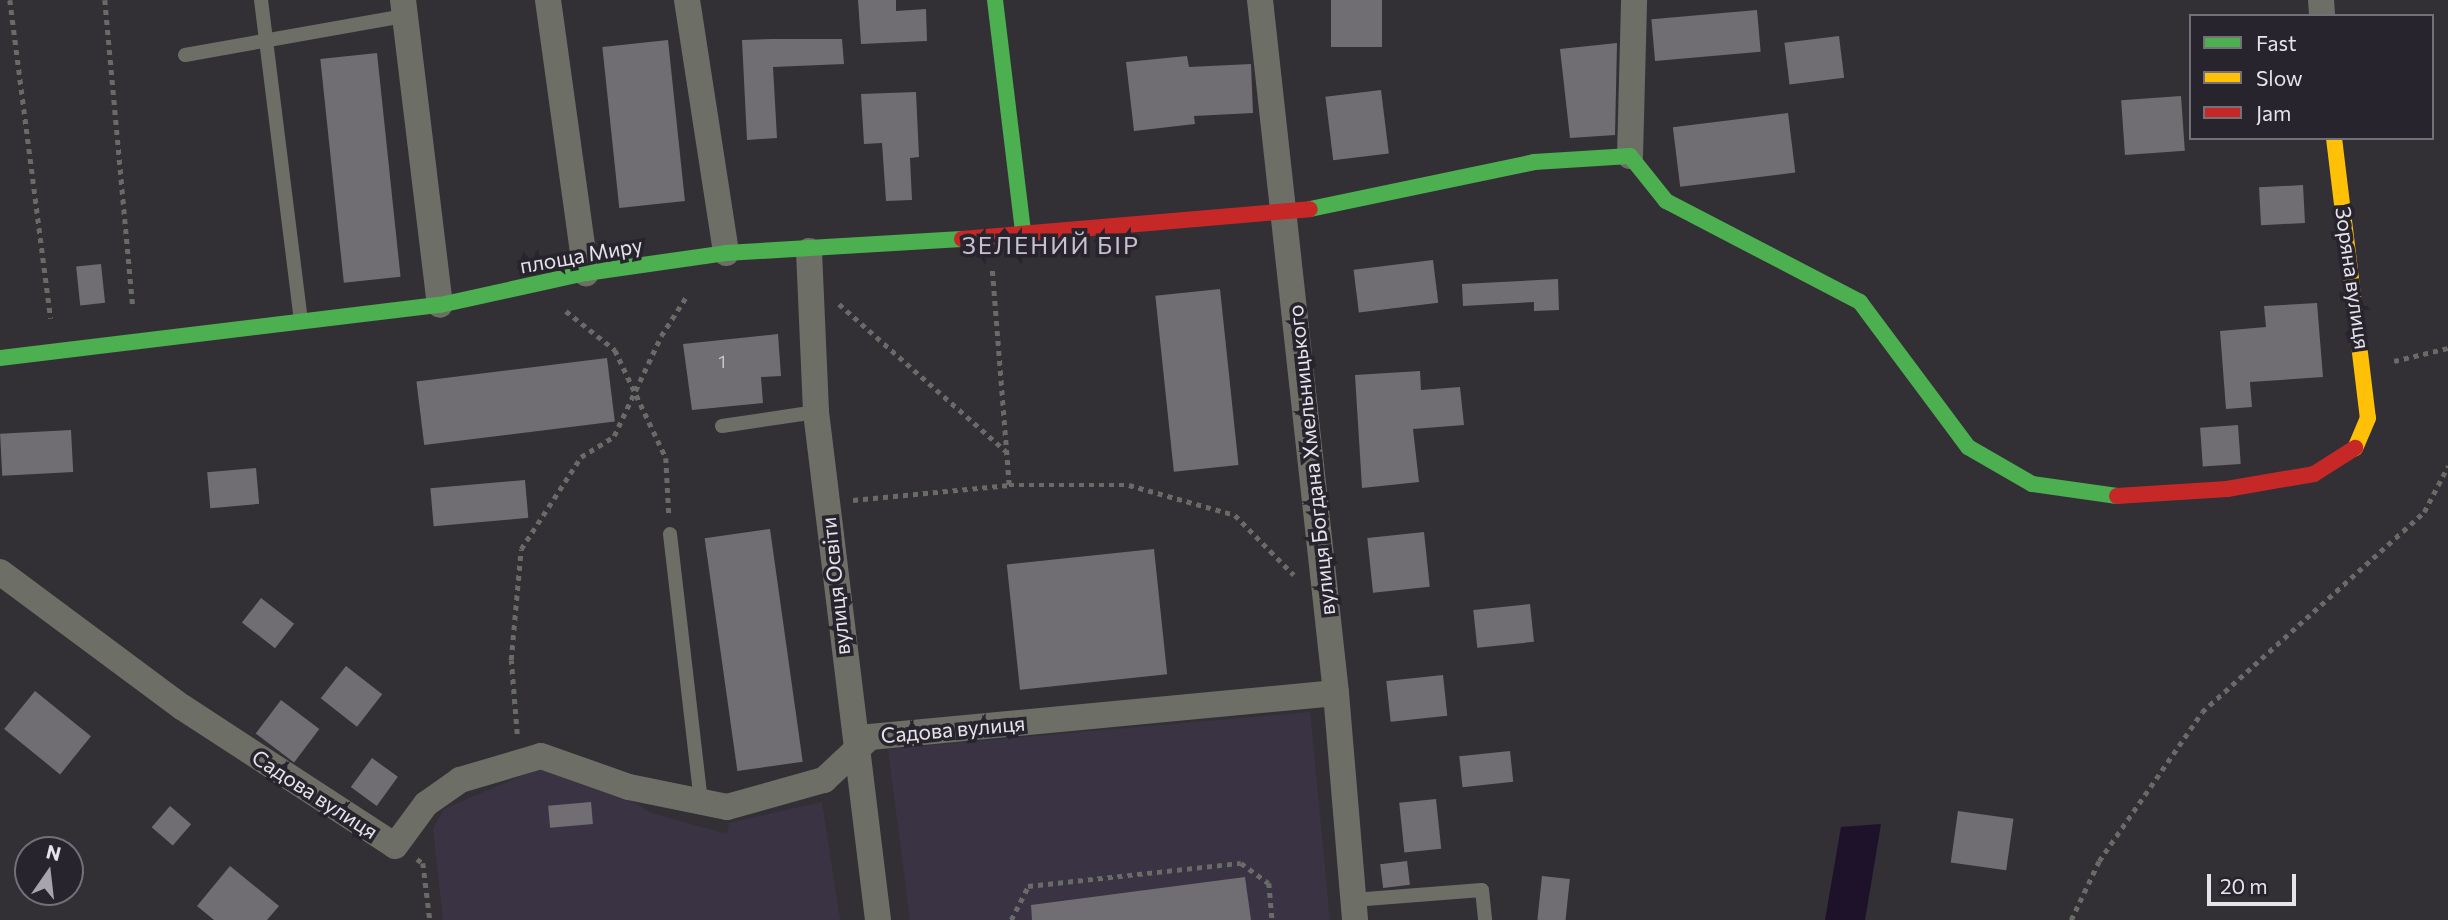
<!DOCTYPE html>
<html>
<head>
<meta charset="utf-8">
<style>
  body { margin:0 }
  #map { position:relative; width:2448px; height:920px; overflow:hidden; background:#323035; font-family:Commissioner,sans-serif }
  div>[style] { position:absolute }
  [style*='--x'] { left:calc(var(--x)*1px); top:calc(var(--y)*1px); width:calc(var(--w)*1px); rotate:calc(var(--a)*1deg) }
  .built>* { inset:0; background:#3a3343 }
  .water>* { inset:0; background:#1d1229 }
  .building>* { inset:0; background:#706e73; transform-origin:0 0 }
  .path>* { height:4.5px; margin-top:-2.25px; transform-origin:0; background:repeating-linear-gradient(90deg,#696b66 0 5px,transparent 0 10px) }
  .lane>* { height:14px; margin:-7px; padding:0 7px; transform-origin:7px; border-radius:7px; background:#6d6f66 }
  .street>* { height:26px; margin:-13px; padding:0 13px; transform-origin:13px; border-radius:13px; background:#6d6f66 }
  .fast>* { height:16px; margin:-8px; padding:0 8px; transform-origin:8px; border-radius:8px; background:#4caf50 }
  .slow>* { height:16px; margin:-8px; padding:0 8px; transform-origin:8px; border-radius:8px; background:#ffc107 }
  .jam>* { height:16px; margin:-8px; padding:0 8px; transform-origin:8px; border-radius:8px; background:#c62828 }
  span { translate:-50% -50%; white-space:nowrap; text-align:center; line-height:1.15; -webkit-text-stroke:7px #28242e; paint-order:stroke }
  .number-label { font-size:18px; color:#c8c6cc }
  .number-label span { -webkit-text-stroke-width:0 }
  .street-label { font-size:21px; color:#e6e3ea }
  .quarter-label { font-size:24px; color:#c7c1cf; letter-spacing:2px }
  .legend { position:absolute; left:2189px; top:14px; width:245px; height:126px; box-sizing:border-box; background:#28242e; border:2px solid #747079; margin:0; padding:9px 12px; list-style:none; font-size:21px; color:#e6e3ea }
  .legend li { display:flex; align-items:center; gap:14px; height:35px }
  .legend b { width:35px; border:2px solid #747079 }
  .north { position:absolute; left:14px; top:836px; width:70px; height:70px; box-sizing:border-box; background:#28242e; border:2px solid #747079; border-radius:50%; rotate:14deg; font-size:19px; font-weight:700; line-height:28px; text-align:center; color:#e6e3ea }
  .north::after { content:''; display:block; margin:auto; width:24px; height:32px; background:#a7a4ab; clip-path:polygon(50% 0,100% 100%,50% 72%,0 100%) }
  .scale { position:absolute; left:2207px; top:874px; width:89px; height:32px; box-sizing:border-box; border:4px solid #e6e3ea; border-top:0; padding-left:9px; font-size:21px; line-height:24px; white-space:nowrap; color:#e6e3ea; -webkit-text-stroke:5px #28242e; paint-order:stroke }
</style>
</head>
<body>
<div id="map">
  <div class="built">
    <div style="clip-path:polygon(1310px 712px,1330px 920px,910px 920px,888px 749px)"></div>
    <div style="clip-path:polygon(542px 767px,625px 797px,651px 813px,727px 834px,729px 823px,822px 802px,840px 920px,443px 920px,433px 829px,444px 809px)"></div>
  </div>
  <div class="water">
    <div style="clip-path:polygon(1881px 824px,1865px 920px,1825px 920px,1841px 827px)"></div>
  </div>
  <div class="building">
    <div style="clip-path:polygon(858px 0,896px 0,896px 11px,926px 9px,927px 41px,861px 44px)"></div>
    <div style="left:1331px;top:0;width:51px;height:47px"></div>
    <div style="left:1757px;top:10px;width:42px;height:106px;rotate:85deg"></div>
    <div style="left:1839px;top:36px;width:42px;height:55px;rotate:83deg"></div>
    <div style="clip-path:polygon(772px 39px,842px 39px,844px 64px,773px 67px,777px 138px,747px 140px,742px 40px)"></div>
    <div style="left:668px;top:40px;width:162px;height:66px;rotate:84deg"></div>
    <div style="clip-path:polygon(1617px 43px,1615px 135px,1570px 138px,1560px 49px)"></div>
    <div style="left:377px;top:53px;width:225px;height:57px;rotate:84deg"></div>
    <div style="clip-path:polygon(1187px 56px,1189px 67px,1251px 64px,1253px 113px,1194px 116px,1195px 124px,1134px 131px,1126px 62px)"></div>
    <div style="left:1381px;top:90px;width:64px;height:56px;rotate:83deg"></div>
    <div style="clip-path:polygon(916px 92px,919px 157px,910px 158px,912px 200px,886px 201px,882px 143px,864px 144px,861px 94px)"></div>
    <div style="left:2181px;top:96px;width:55px;height:60px;rotate:86deg"></div>
    <div style="left:1788px;top:113px;width:60px;height:116px;rotate:83deg"></div>
    <div style="left:2303px;top:185px;width:38px;height:44px;rotate:87deg"></div>
    <div style="left:1433px;top:260px;width:43px;height:80px;rotate:83deg"></div>
    <div style="left:101px;top:264px;width:39px;height:25px;rotate:84deg"></div>
    <div style="clip-path:polygon(1558px 279px,1559px 310px,1534px 311px,1534px 302px,1463px 306px,1462px 284px)"></div>
    <div style="left:1220px;top:289px;width:177px;height:65px;rotate:84deg"></div>
    <div style="clip-path:polygon(2317px 303px,2323px 377px,2250px 382px,2252px 407px,2226px 409px,2220px 331px,2266px 327px,2264px 306px)"></div>
    <div style="clip-path:polygon(778px 334px,781px 376px,761px 377px,763px 403px,692px 410px,683px 344px)"></div>
    <div style="left:607px;top:358px;width:64px;height:192px;rotate:83deg"></div>
    <div style="clip-path:polygon(1420px 371px,1421px 390px,1460px 387px,1464px 425px,1413px 429px,1419px 482px,1362px 488px,1355px 375px)"></div>
    <div style="left:2238px;top:425px;width:39px;height:38px;rotate:86deg"></div>
    <div style="left:71px;top:430px;width:42px;height:71px;rotate:87deg"></div>
    <div style="left:256px;top:468px;width:36px;height:49px;rotate:85deg"></div>
    <div style="left:525px;top:480px;width:38px;height:95px;rotate:85deg"></div>
    <div style="left:770px;top:529px;width:235px;height:66px;rotate:82deg"></div>
    <div style="left:1424px;top:532px;width:55px;height:57px;rotate:84deg"></div>
    <div style="left:1154px;top:549px;width:126px;height:148px;rotate:84deg"></div>
    <div style="left:261px;top:598px;width:42px;height:31px;rotate:38deg"></div>
    <div style="left:1530px;top:604px;width:38px;height:57px;rotate:84deg"></div>
    <div style="left:346px;top:666px;width:46px;height:41px;rotate:38deg"></div>
    <div style="left:1443px;top:675px;width:41px;height:57px;rotate:84deg"></div>
    <div style="left:35px;top:691px;width:72px;height:49px;rotate:39deg"></div>
    <div style="left:281px;top:700px;width:48px;height:42px;rotate:37deg"></div>
    <div style="left:1510px;top:751px;width:31px;height:51px;rotate:84deg"></div>
    <div style="left:372px;top:758px;width:32px;height:36px;rotate:36deg"></div>
    <div style="left:1436px;top:799px;width:50px;height:37px;rotate:84deg"></div>
    <div style="left:591px;top:802px;width:22px;height:43px;rotate:85deg"></div>
    <div style="left:170px;top:806px;width:28px;height:28px;rotate:41deg"></div>
    <div style="left:1958px;top:811px;width:56px;height:52px;rotate:8deg"></div>
    <div style="left:1407px;top:861px;width:24px;height:27px;rotate:83deg"></div>
    <div style="clip-path:polygon(230px 866px,279px 906px,267px 920px,214px 920px,197px 906px)"></div>
    <div style="left:1542px;top:876px;width:28px;height:44px;rotate:6deg"></div>
    <div style="clip-path:polygon(1245px 877px,1251px 920px,1032px 920px,1031px 905px)"></div>
  </div>
  <div class="path">
    <div style="--x:10;--y:0;--w:321;--a:82.7"></div>
    <div style="--x:105;--y:0;--w:310;--a:84.8"></div>
    <div style="--x:839;--y:304;--w:222;--a:41.4"></div>
    <div style="--x:566;--y:311;--w:63;--a:38.5"></div>
    <div style="--x:615;--y:350;--w:119;--a:64.7"></div>
    <div style="--x:666;--y:458;--w:57;--a:87"></div>
    <div style="--x:2394;--y:361;--w:56;--a:-13.5"></div>
    <div style="--x:1009;--y:485;--w:120;--a:0"></div>
    <div style="--x:1129;--y:485;--w:110;--a:15.8"></div>
    <div style="--x:1235;--y:515;--w:84;--a:45.5"></div>
    <div style="--x:853;--y:500;--w:157;--a:-5.5"></div>
    <div style="--x:1009;--y:485;--w:216;--a:-94.5"></div>
    <div style="--x:517;--y:734;--w:74;--a:-94.6"></div>
    <div style="--x:511;--y:660;--w:111;--a:-84.9"></div>
    <div style="--x:521;--y:549;--w:110;--a:-56.9"></div>
    <div style="--x:581;--y:457;--w:39;--a:-32"></div>
    <div style="--x:614;--y:436;--w:110;--a:-64.8"></div>
    <div style="--x:661;--y:336;--w:50;--a:-57.3"></div>
    <div style="--x:417;--y:859;--w:7;--a:34"></div>
    <div style="--x:423;--y:863;--w:57;--a:83"></div>
    <div style="--x:1011;--y:920;--w:38;--a:-63"></div>
    <div style="--x:1028;--y:886;--w:214;--a:-6.2"></div>
    <div style="--x:1241;--y:863;--w:34;--a:36"></div>
    <div style="--x:1269;--y:883;--w:37;--a:85"></div>
    <div style="--x:2071;--y:920;--w:65;--a:-64.6"></div>
    <div style="--x:2099;--y:861;--w:181;--a:-55.3"></div>
    <div style="--x:2202;--y:712;--w:299;--a:-42"></div>
    <div style="--x:2424;--y:512;--w:52;--a:-62.4"></div>
  </div>
  <div class="lane">
    <div style="--x:261;--y:0;--w:323;--a:82.9"></div>
    <div style="--x:185;--y:55;--w:223;--a:-10.1"></div>
    <div style="--x:722;--y:426;--w:95;--a:-8.5"></div>
    <div style="--x:670;--y:534;--w:269;--a:83.4"></div>
    <div style="--x:1353;--y:900;--w:129;--a:-4.4"></div>
    <div style="--x:1482;--y:890;--w:30;--a:84"></div>
  </div>
  <div class="street">
    <div style="--x:403;--y:0;--w:307;--a:83.1"></div>
    <div style="--x:548;--y:0;--w:276;--a:82.1"></div>
    <div style="--x:687;--y:0;--w:256;--a:81.2"></div>
    <div style="--x:1260;--y:0;--w:697;--a:83.74"></div>
    <div style="--x:1336;--y:693;--w:228;--a:85.2"></div>
    <div style="--x:2321;--y:0;--w:16;--a:86"></div>
    <div style="--x:1630;--y:156;--w:156;--a:-88.5"></div>
    <div style="--x:809;--y:251;--w:161;--a:87.5"></div>
    <div style="--x:816;--y:412;--w:512;--a:83.04"></div>
    <div style="--x:0;--y:572;--w:227;--a:36.6"></div>
    <div style="--x:182;--y:707;--w:254;--a:33.1"></div>
    <div style="--x:395;--y:846;--w:52;--a:-53.6"></div>
    <div style="--x:426;--y:804;--w:42;--a:-35.2"></div>
    <div style="--x:460;--y:780;--w:84;--a:-16.5"></div>
    <div style="--x:541;--y:756;--w:93;--a:19.4"></div>
    <div style="--x:629;--y:787;--w:100;--a:11.5"></div>
    <div style="--x:727;--y:807;--w:101;--a:-15.6"></div>
    <div style="--x:824;--y:780;--w:63;--a:-43.1"></div>
    <div style="--x:870;--y:737;--w:468;--a:-5.4"></div>
  </div>
  <div class="fast">
    <div style="--x:995;--y:0;--w:233;--a:83.1"></div>
    <div style="--x:1310;--y:209;--w:229;--a:-11.8"></div>
    <div style="--x:1534;--y:162;--w:96;--a:-3.6"></div>
    <div style="--x:1630;--y:156;--w:58;--a:51.3"></div>
    <div style="--x:1666;--y:201;--w:219;--a:27.5"></div>
    <div style="--x:1860;--y:302;--w:181;--a:53.3"></div>
    <div style="--x:1968;--y:447;--w:74;--a:30"></div>
    <div style="--x:2032;--y:484;--w:86;--a:8"></div>
    <div style="--x:0;--y:358;--w:443;--a:-6.9"></div>
    <div style="--x:440;--y:305;--w:149;--a:-12.4"></div>
    <div style="--x:586;--y:273;--w:141;--a:-8.1"></div>
    <div style="--x:726;--y:253;--w:236;--a:-3.4"></div>
  </div>
  <div class="slow">
    <div style="--x:2334;--y:138;--w:282;--a:83.1"></div>
    <div style="--x:2368;--y:418;--w:33;--a:113"></div>
  </div>
  <div class="jam">
    <div style="--x:962;--y:239;--w:349;--a:-4.9"></div>
    <div style="--x:2117;--y:496;--w:110;--a:-3.6"></div>
    <div style="--x:2227;--y:489;--w:88;--a:-9.8"></div>
    <div style="--x:2314;--y:474;--w:49;--a:-32.4"></div>
  </div>
  <div class="number-label">
    <span style="left:722px;top:361px">1</span>
  </div>
  <div class="street-label">
    <span style="left:581px;top:255px;rotate:-10deg">площа Миру</span>
    <span style="left:2353px;top:278px;rotate:82deg">Зоряна вулиця</span>
    <span style="left:1311px;top:460px;rotate:-96deg">вулиця Богдана Хмельницького</span>
    <span style="left:835px;top:586px;rotate:-96deg">вулиця Освіти</span>
    <span style="left:953px;top:729px;rotate:-5deg">Садова вулиця</span>
    <span style="left:315px;top:794px;rotate:33deg">Садова вулиця</span>
  </div>
  <div class="quarter-label">
    <span style="left:1051px;top:245px">ЗЕЛЕНИЙ БІР</span>
  </div>
  <ul class="legend">
  <li><b style="height:9px;background:#4caf50"></b>Fast</li>
  <li><b style="height:9px;background:#ffc107"></b>Slow</li>
  <li><b style="height:9px;background:#c62828"></b>Jam</li>
  </ul>
  <div class="north">N</div>
  <div class="scale">20 m</div>
</div>
</body>
</html>
